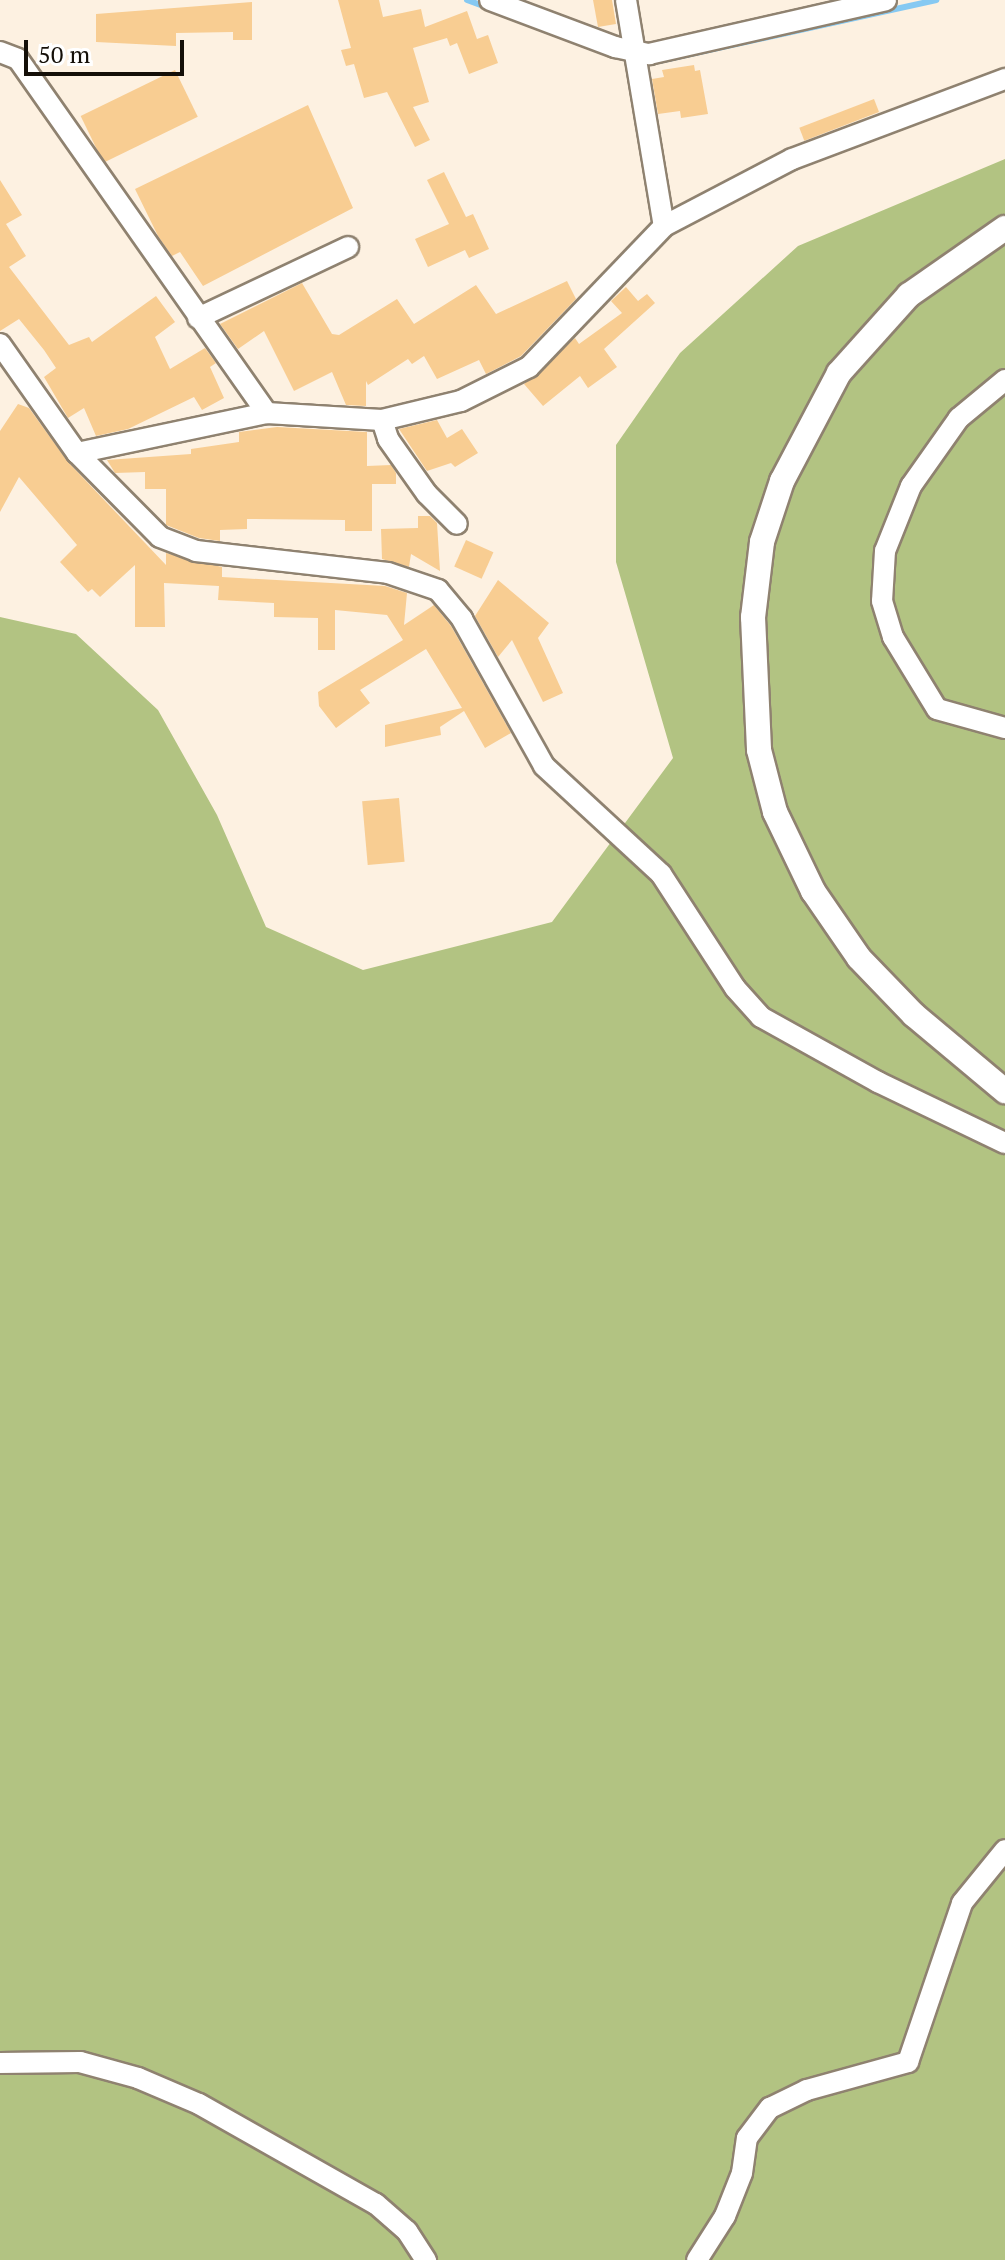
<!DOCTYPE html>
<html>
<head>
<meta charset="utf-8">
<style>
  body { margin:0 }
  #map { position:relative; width:1005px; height:2260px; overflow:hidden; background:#fdf1e1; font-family:"PT Serif",serif }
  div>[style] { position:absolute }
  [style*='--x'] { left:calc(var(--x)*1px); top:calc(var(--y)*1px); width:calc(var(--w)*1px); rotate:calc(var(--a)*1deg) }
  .forest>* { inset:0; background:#b2c382 }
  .stream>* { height:6px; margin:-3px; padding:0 3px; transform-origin:3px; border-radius:3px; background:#86c9f2 }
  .building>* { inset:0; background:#f8cd92; transform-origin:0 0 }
  .roads { filter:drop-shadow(2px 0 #8f8270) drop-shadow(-2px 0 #8f8270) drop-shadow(0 2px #8f8270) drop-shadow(0 -2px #8f8270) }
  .minor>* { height:20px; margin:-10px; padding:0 10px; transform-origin:10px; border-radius:10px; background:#fff }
  .tertiary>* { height:24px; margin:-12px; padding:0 12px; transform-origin:12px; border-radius:12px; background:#fff }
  span { translate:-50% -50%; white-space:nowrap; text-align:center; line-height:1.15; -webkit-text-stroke:6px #fff; paint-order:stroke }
  .scale { position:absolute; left:24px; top:40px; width:160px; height:36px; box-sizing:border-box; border:4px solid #140f08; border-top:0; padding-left:10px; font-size:24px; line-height:28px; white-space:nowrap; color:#140f08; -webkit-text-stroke:6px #fff; paint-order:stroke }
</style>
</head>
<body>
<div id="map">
  <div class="forest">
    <div style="clip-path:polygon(1005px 159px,1005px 2260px,0 2260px,0 617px,76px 634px,158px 710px,217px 815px,266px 927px,363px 970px,552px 922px,673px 758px,616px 562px,616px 445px,680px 353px,798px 246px)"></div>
  </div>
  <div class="stream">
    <div style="--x:467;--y:0;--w:23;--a:20"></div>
    <div style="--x:659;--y:61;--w:284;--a:-12.4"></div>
  </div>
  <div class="building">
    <div style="clip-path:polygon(338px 0,379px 0,383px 17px,421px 9px,425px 27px,467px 11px,477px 39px,488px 35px,498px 63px,469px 74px,457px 43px,450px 46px,447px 38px,413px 48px,429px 102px,413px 107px,430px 140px,415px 147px,387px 92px,364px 98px,354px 64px,346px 66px,341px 50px,351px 48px)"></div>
    <div style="clip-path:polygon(593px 0,612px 0,616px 24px,598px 27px)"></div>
    <div style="clip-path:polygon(252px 2px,252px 40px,233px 40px,233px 32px,176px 33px,176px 46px,96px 42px,96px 14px)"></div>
    <div style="clip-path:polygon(694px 65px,695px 71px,700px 70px,708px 114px,681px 118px,680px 111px,658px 114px,652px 79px,664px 77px,662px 70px)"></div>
    <div style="left:175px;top:70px;width:52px;height:105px;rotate:64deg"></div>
    <div style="left:874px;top:99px;width:14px;height:80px;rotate:69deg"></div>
    <div style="clip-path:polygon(308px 105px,353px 208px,203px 286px,180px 252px,172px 256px,158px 236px,135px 189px)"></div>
    <div style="clip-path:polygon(444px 172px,466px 217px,473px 214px,489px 249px,469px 258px,465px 250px,428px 267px,415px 239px,449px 224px,427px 180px)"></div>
    <div style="clip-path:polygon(0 180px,22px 215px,6px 224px,26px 256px,9px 267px,69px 345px,89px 337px,92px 342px,156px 296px,175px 322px,155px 337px,170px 369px,205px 348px,216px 363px,210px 367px,224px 398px,202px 410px,194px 397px,128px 429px,96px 436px,84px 408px,68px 418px,44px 377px,56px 368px,44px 350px,19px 319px,0 331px)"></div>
    <div style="clip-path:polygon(567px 281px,576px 299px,521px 356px,486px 374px,479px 360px,437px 379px,424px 356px,412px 364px,408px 359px,368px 385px,366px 381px,366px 406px,346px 405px,332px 372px,294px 391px,264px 331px,238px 349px,220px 324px,302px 283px,332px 334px,339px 335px,397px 299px,414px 324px,476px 285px,496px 314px)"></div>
    <div style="clip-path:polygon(626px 287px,638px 301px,647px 294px,655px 303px,604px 349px,617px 367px,588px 388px,580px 376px,543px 406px,524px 384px,575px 338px,579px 344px,622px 313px,611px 301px)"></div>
    <div style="clip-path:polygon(18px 404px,29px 408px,68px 462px,166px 565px,166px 553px,222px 567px,222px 577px,385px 586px,407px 593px,404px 625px,434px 605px,451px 626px,511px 733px,485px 748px,464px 711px,440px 727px,441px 735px,385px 747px,385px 725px,462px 708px,426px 649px,360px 690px,370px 703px,336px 728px,319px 706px,318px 692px,403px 640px,387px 615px,335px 610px,335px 650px,318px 650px,318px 618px,274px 617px,274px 603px,218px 600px,219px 586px,164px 583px,165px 627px,135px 627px,135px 565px,100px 597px,92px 589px,88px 592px,60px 562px,77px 545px,19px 477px,0 512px,0 431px)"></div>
    <div style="clip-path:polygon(437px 420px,447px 438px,462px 429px,478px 453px,455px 467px,451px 463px,427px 471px,399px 429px)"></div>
    <div style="clip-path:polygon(277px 427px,367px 432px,367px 466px,391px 465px,396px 473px,396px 484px,372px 484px,372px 531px,345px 531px,345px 520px,247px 519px,247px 529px,220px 530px,220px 541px,199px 538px,166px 525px,166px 489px,145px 489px,145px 472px,115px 473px,107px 460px,191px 454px,191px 449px,239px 442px,239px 432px)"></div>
    <div style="clip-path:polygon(418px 516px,430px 516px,437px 523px,440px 571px,411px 554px,409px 567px,382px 559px,381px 529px,418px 528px)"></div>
    <div style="left:466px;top:540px;width:30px;height:29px;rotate:24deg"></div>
    <div style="clip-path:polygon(498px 580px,549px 623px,538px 638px,563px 693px,543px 702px,512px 640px,498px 657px,475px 616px)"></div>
    <div style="left:399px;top:798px;width:64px;height:37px;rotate:85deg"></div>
  </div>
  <div class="roads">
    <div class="minor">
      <div style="--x:490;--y:0;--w:134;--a:20.6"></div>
      <div style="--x:615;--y:47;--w:35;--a:12"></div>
      <div style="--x:649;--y:54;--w:243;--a:-12.8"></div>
      <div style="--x:626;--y:0;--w:229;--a:80.5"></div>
      <div style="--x:0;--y:52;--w:19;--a:21"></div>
      <div style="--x:18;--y:59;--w:433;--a:54.9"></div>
      <div style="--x:198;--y:318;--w:166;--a:-25.3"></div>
      <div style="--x:0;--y:344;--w:133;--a:54.8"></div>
      <div style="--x:77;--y:453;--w:118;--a:45.3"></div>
      <div style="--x:160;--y:537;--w:39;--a:21"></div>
      <div style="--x:196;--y:551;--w:193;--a:6.5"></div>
      <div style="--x:388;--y:573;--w:53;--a:18.8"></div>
      <div style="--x:438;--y:590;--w:38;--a:50"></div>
      <div style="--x:462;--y:619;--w:168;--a:60.8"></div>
      <div style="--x:544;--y:766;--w:159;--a:42.7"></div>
      <div style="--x:661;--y:874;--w:136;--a:57"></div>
      <div style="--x:735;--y:988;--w:39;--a:48"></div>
      <div style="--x:761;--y:1017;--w:134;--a:29.1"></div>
      <div style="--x:878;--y:1082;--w:141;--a:25.7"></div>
      <div style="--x:1005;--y:380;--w:60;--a:140.4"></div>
      <div style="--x:959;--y:418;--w:83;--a:125.2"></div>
      <div style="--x:911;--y:486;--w:70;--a:111.8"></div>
      <div style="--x:885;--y:551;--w:50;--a:93.4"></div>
      <div style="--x:882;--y:601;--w:38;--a:73"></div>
      <div style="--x:893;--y:637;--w:84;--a:58.6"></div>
      <div style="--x:937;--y:709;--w:71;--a:15.6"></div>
      <div style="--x:382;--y:420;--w:20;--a:72"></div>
      <div style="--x:388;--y:439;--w:67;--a:54.7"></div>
      <div style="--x:427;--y:494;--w:42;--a:45"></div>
      <div style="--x:77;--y:453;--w:194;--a:-11.9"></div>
      <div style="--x:267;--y:413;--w:115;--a:3.5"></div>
      <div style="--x:382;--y:420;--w:81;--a:-13.5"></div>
      <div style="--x:461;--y:401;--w:76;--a:-26.6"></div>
      <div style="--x:529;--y:367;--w:195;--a:-46.2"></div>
      <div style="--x:664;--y:226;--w:144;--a:-27.6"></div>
      <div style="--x:792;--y:159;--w:228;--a:-20.6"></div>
      <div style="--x:0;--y:2063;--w:80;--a:-0.7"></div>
      <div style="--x:80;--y:2062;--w:60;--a:15.4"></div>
      <div style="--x:138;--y:2078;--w:66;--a:23.1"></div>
      <div style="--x:199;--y:2104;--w:203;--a:29.5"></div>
      <div style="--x:376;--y:2204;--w:41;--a:41.1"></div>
      <div style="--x:407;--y:2231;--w:35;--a:57"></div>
      <div style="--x:697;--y:2260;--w:52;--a:-57.5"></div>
      <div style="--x:725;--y:2216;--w:46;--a:-68.4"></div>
      <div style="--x:742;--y:2173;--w:35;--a:-82"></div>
      <div style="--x:747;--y:2138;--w:38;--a:-53"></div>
      <div style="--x:770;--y:2108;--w:41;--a:-25.9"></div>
      <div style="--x:807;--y:2090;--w:105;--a:-15.5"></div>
      <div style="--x:908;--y:2062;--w:168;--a:-71.2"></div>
      <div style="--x:962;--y:1903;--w:68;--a:-50.9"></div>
    </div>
    <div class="tertiary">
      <div style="--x:1005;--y:228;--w:117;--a:145.1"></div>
      <div style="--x:909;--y:295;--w:105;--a:131.9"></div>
      <div style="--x:839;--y:373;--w:122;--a:117.8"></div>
      <div style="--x:782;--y:481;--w:64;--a:108.2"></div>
      <div style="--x:762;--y:542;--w:76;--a:96.8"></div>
      <div style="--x:753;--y:617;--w:133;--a:87.4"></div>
      <div style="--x:759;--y:750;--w:64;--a:75.5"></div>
      <div style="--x:775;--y:812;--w:88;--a:64.3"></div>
      <div style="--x:813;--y:891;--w:81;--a:55.5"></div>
      <div style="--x:859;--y:958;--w:79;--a:46"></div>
      <div style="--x:914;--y:1015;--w:119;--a:39.9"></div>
    </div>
  </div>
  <div class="scale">50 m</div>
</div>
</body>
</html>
